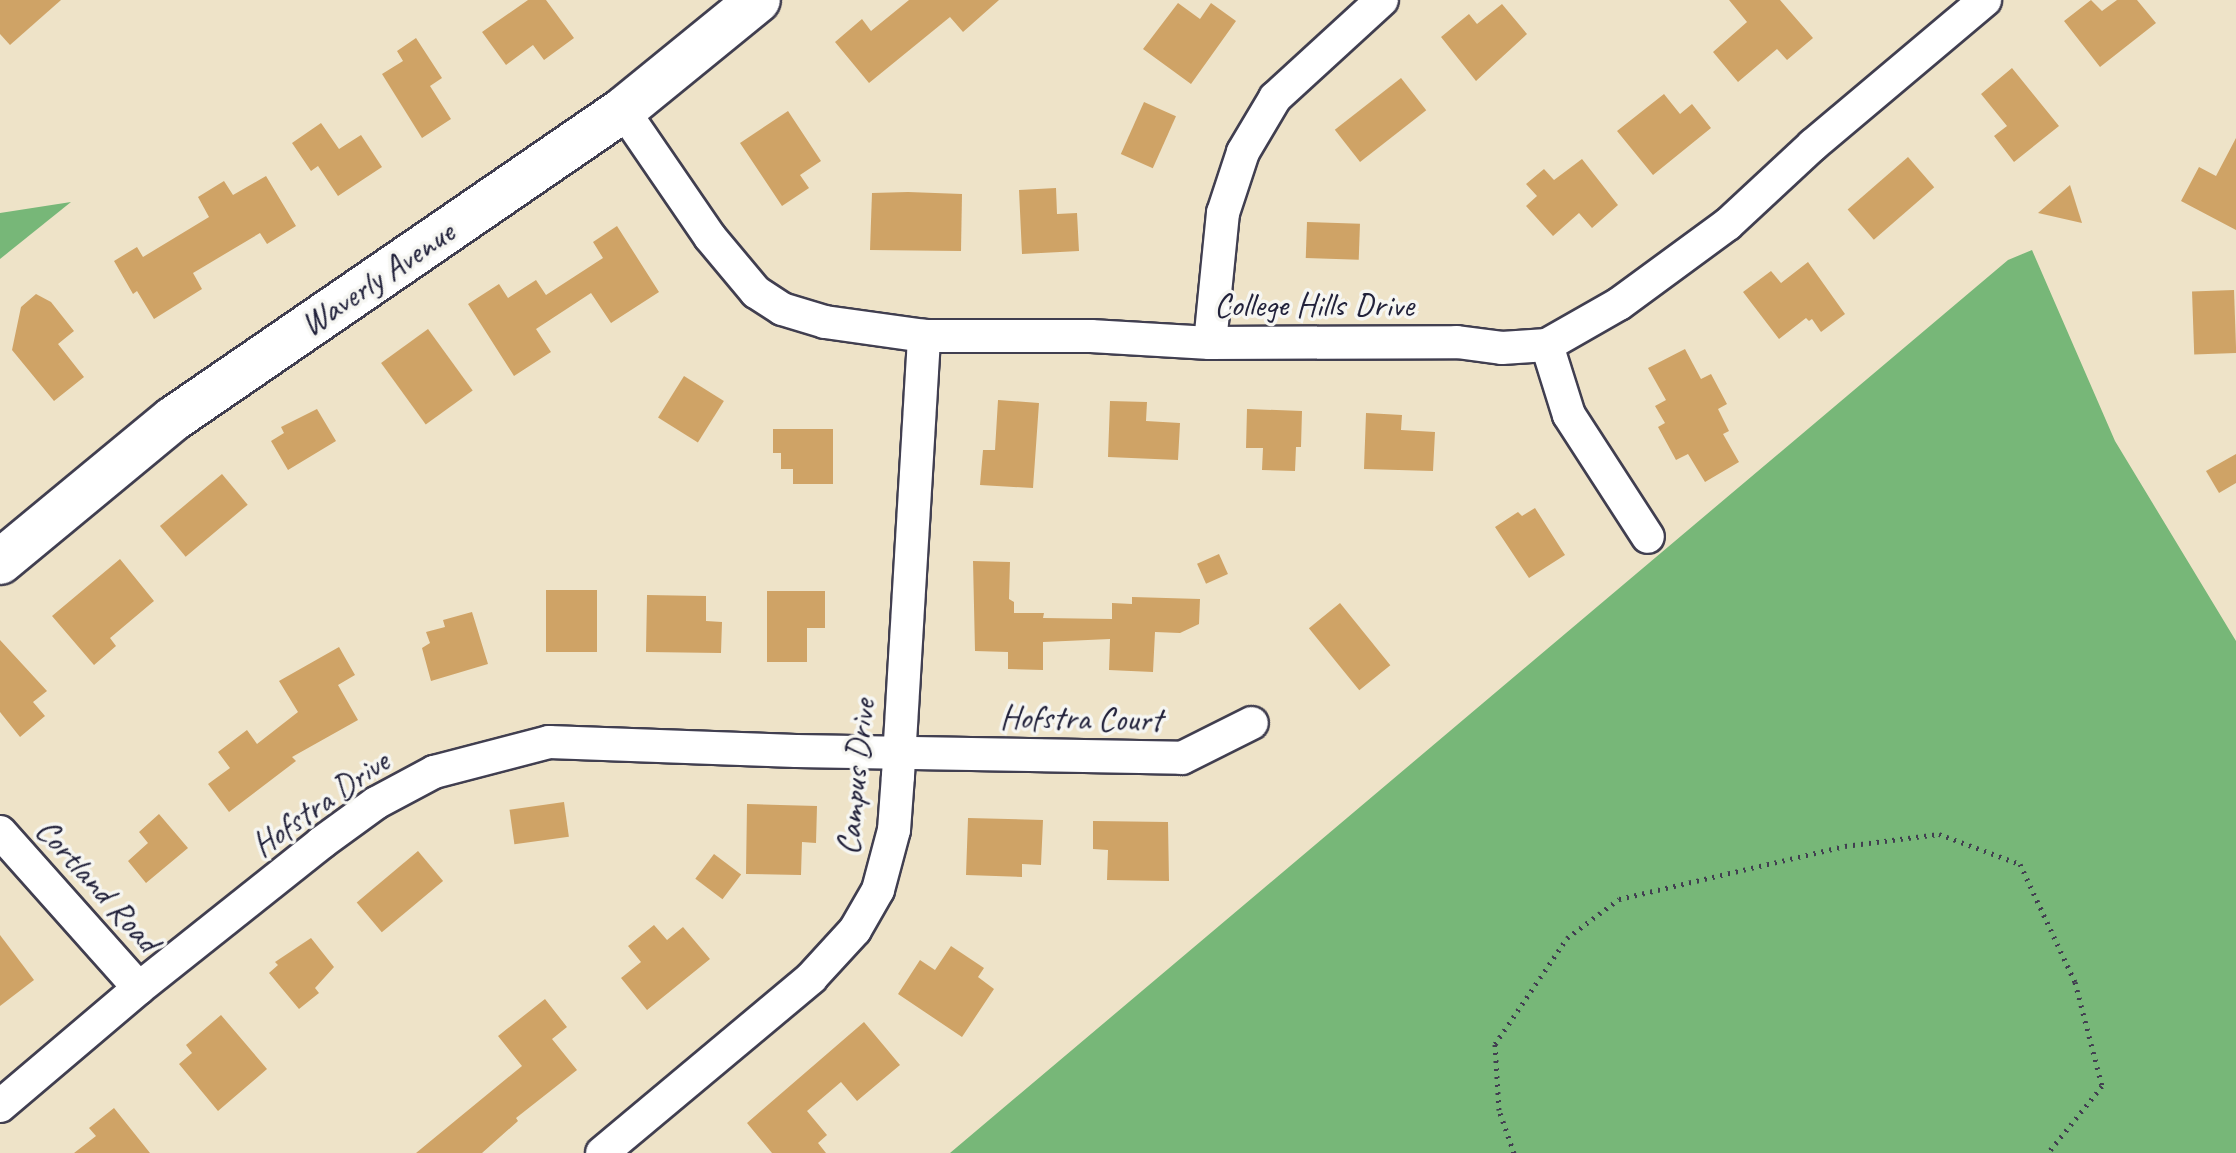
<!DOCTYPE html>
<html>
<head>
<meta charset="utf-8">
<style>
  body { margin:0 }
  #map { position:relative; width:2236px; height:1153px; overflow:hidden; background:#eee3c8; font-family:Caveat,sans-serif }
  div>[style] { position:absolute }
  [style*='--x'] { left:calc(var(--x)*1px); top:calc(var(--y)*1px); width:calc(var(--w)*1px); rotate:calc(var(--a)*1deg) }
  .forest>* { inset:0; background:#77b778 }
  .building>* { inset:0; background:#cfa366; transform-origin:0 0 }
  .path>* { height:5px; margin-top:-2.5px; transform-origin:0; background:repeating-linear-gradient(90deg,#413f50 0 2px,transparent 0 8px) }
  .roads { filter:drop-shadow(2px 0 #413f50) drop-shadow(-2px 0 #413f50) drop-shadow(0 2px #413f50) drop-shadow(0 -2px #413f50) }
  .street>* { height:32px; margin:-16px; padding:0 16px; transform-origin:16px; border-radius:16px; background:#fff }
  .secondary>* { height:44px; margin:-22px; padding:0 22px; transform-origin:22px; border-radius:22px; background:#fff }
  span { translate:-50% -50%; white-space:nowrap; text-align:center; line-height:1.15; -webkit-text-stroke:7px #f6f6f2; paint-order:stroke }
  .street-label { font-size:34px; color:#22223b }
</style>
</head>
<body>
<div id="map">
  <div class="forest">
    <div style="clip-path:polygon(71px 202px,0 259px,0 213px)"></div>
    <div style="clip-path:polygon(2032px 250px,2115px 441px,2236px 641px,2236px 1153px,950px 1153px,2008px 260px)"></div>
  </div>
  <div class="building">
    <div style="clip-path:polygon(0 0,61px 0,10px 45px,0 34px)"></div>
    <div style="clip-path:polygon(528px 0,546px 0,574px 38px,544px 60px,533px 45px,506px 65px,482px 32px)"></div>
    <div style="clip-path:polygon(909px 0,999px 0,963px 32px,950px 17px,869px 83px,835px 42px,862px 19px,871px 31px)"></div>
    <div style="clip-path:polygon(1729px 0,1780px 0,1813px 38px,1787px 60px,1777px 49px,1738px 82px,1713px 52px,1747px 22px)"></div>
    <div style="clip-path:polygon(2091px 0,2102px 11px,2117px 0,2137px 0,2156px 23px,2100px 67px,2064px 21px)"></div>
    <div style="clip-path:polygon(1178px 3px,1200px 19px,1211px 3px,1236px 21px,1191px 84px,1143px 49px)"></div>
    <div style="clip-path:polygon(1502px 4px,1527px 34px,1476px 81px,1441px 37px,1469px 14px,1477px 24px)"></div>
    <div style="clip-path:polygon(416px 38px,442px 78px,430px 86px,451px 119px,422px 138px,382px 74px,403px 61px,397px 51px)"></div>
    <div style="clip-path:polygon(2012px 68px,2059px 126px,2014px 162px,1994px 136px,2007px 126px,1981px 94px)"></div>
    <div style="left:1401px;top:78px;width:41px;height:84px;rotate:52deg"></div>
    <div style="clip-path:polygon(1664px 94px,1680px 114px,1692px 104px,1711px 128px,1653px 175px,1617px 131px)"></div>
    <div style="left:1144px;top:102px;width:35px;height:57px;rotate:24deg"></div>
    <div style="clip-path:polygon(788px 111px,821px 161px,800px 175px,809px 188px,782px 206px,740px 143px)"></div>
    <div style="clip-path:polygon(321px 123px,339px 149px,361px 135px,382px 167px,338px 196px,318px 166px,311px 171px,292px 143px)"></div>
    <div style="clip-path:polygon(2236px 138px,2236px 230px,2181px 201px,2199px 167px,2216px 176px)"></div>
    <div style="left:1908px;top:157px;width:40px;height:80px;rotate:49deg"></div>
    <div style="clip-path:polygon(1582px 159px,1618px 205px,1592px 228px,1579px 213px,1553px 236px,1526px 206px,1537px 196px,1526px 184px,1544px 169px,1554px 180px)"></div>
    <div style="clip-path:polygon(266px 176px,296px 226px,267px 244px,260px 233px,193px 273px,202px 289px,154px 319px,137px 291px,133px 294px,114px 261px,137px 247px,143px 257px,209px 217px,198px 197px,224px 181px,233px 195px)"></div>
    <div style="clip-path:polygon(2070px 185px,2082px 223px,2038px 213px)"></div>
    <div style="clip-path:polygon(1056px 188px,1057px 214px,1077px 213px,1079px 251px,1022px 254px,1019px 190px)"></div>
    <div style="clip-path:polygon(908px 192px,962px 194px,961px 251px,870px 250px,872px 193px)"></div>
    <div style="left:1307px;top:222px;width:53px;height:36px;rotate:2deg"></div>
    <div style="clip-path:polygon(617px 226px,659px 292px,611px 323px,591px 293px,536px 329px,551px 352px,514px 376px,468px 304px,499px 284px,508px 298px,536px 280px,546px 295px,603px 258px,593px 242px)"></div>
    <div style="clip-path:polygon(1808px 262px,1845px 314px,1821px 332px,1812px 319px,1809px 321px,1806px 318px,1779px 339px,1743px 292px,1771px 271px,1781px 283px)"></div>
    <div style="left:2234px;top:290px;width:63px;height:42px;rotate:88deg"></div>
    <div style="clip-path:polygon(36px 294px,51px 302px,74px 331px,58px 344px,84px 377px,54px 401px,12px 350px,21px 307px)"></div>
    <div style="left:428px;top:329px;width:76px;height:58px;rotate:54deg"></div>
    <div style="clip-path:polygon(1685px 349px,1701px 379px,1711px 374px,1727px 404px,1718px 409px,1729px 431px,1723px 434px,1739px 462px,1705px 482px,1688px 454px,1676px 460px,1658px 427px,1665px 423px,1655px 406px,1666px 400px,1648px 368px)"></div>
    <div style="left:684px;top:376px;width:47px;height:49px;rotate:32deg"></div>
    <div style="clip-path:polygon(998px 400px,1039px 403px,1033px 488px,980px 485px,983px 450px,995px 450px)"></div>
    <div style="clip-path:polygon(1110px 401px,1147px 402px,1146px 421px,1180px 423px,1178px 460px,1108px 457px)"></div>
    <div style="clip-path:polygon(317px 409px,336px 441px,288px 470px,271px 441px,284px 433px,281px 427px)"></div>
    <div style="clip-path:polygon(1247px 409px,1302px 411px,1301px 447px,1296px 447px,1295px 471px,1262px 470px,1263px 448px,1246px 448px)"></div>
    <div style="clip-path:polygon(1366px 413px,1402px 415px,1401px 430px,1435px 432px,1433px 471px,1364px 469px)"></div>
    <div style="clip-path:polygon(773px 429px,833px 429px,833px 484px,793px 484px,793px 469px,781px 469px,781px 453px,773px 453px)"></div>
    <div style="clip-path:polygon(2236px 454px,2236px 483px,2219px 493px,2206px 471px)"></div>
    <div style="left:222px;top:474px;width:40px;height:81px;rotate:50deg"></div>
    <div style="clip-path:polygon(1535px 508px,1565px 555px,1529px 578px,1495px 527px,1518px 512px,1522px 516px)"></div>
    <div style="left:1219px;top:554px;width:22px;height:24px;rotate:66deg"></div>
    <div style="clip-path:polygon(120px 559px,154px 601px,110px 638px,116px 646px,94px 665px,52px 616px)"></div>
    <div style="clip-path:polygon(973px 561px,1010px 562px,1009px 599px,1014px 602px,1014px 613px,1044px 613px,1043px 618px,1112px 619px,1112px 603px,1132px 604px,1132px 597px,1200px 599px,1199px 624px,1180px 633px,1155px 632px,1153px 672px,1109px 670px,1110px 639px,1043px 642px,1043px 670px,1008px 669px,1008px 652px,975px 651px)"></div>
    <div style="left:546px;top:590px;width:51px;height:62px"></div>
    <div style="clip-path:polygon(767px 591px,825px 591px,825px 628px,807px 628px,807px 662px,767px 662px)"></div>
    <div style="clip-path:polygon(647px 595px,706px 596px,706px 621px,722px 622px,721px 653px,646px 652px)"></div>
    <div style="left:1340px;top:603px;width:80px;height:40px;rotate:51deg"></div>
    <div style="clip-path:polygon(472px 612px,488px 664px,431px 681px,422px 648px,430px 643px,426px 632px,445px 627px,443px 620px)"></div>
    <div style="clip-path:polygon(0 640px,47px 691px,33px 702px,45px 716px,20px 737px,0 712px)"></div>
    <div style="clip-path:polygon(339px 647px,355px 675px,338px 685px,358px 720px,292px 757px,296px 761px,229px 812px,208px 784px,230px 768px,218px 752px,247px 730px,257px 744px,298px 712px,279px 681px)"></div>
    <div style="left:564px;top:802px;width:35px;height:55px;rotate:82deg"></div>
    <div style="clip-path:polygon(747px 804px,817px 806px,816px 843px,802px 842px,801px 875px,746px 874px)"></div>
    <div style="clip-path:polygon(159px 814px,188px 848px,146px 883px,128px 861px,148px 843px,139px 832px)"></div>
    <div style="clip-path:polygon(968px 818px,1043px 820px,1041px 865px,1022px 864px,1022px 877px,966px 875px)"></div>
    <div style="clip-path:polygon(1093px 821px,1168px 822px,1169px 881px,1107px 880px,1108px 850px,1093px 849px)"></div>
    <div style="left:418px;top:851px;width:39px;height:80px;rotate:50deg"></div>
    <div style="left:714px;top:854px;width:34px;height:31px;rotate:37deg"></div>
    <div style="clip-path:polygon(654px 925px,667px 940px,683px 927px,710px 959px,647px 1010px,621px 978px,641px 962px,628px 946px)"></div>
    <div style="clip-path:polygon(0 935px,34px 980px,0 1006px)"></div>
    <div style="clip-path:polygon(311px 938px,334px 967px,315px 988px,319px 993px,299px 1009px,269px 973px,278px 965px,275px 962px)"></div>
    <div style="clip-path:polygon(951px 946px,984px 968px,978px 977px,994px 989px,962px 1037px,898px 994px,920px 960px,935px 970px)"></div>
    <div style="clip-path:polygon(545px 999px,567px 1027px,552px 1039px,577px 1070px,516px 1118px,518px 1121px,482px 1153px,416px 1153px,522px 1066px,498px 1036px)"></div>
    <div style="clip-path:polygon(221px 1015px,267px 1069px,218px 1111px,179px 1064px,192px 1053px,186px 1045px)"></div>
    <div style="clip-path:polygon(864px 1022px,900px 1065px,857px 1101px,841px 1082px,807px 1111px,827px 1135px,818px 1143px,826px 1153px,772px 1153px,747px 1123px)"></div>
    <div style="clip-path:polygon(114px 1108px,150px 1153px,74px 1153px,96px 1136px,89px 1128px)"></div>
  </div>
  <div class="path">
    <div style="--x:1514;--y:1153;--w:46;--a:-109.2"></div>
    <div style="--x:1499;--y:1110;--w:66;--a:-93.5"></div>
    <div style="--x:1495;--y:1044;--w:128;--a:-55.8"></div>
    <div style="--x:1567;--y:938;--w:65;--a:-36.9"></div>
    <div style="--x:1619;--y:899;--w:232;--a:-13.2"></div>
    <div style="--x:1845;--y:846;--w:95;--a:-7.3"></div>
    <div style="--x:1939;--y:834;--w:86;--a:20.3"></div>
    <div style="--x:2020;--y:864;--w:130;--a:65"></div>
    <div style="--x:2075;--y:982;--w:107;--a:75.4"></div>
    <div style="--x:2102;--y:1086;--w:86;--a:128.9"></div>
  </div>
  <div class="roads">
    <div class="street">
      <div style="--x:623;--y:110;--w:154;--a:55.6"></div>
      <div style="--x:710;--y:237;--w:72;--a:50.1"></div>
      <div style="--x:756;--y:292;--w:31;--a:33"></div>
      <div style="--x:782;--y:309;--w:45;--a:16.8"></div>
      <div style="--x:825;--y:322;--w:100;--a:8"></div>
      <div style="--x:924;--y:336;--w:167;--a:0"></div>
      <div style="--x:1091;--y:336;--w:119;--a:3.4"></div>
      <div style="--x:1210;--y:343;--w:247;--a:-0.2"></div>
      <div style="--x:1457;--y:342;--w:45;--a:7.6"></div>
      <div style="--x:1502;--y:348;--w:45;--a:-3.8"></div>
      <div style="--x:1547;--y:345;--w:83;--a:-29.7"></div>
      <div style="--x:1619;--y:304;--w:135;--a:-36.3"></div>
      <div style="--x:1728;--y:224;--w:116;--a:-42.9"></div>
      <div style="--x:1813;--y:145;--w:225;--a:-40.1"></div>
      <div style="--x:1210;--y:343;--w:131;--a:-84.3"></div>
      <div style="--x:1223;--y:213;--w:64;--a:-71.8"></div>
      <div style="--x:1243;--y:152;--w:63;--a:-59.3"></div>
      <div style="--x:1275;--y:98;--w:145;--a:-42.5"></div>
      <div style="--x:1547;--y:345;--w:73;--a:72.6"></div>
      <div style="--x:1569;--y:415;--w:145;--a:57.1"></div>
      <div style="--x:0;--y:832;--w:209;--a:48.3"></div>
      <div style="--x:0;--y:1106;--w:182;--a:-40.3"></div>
      <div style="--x:139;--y:988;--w:233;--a:-38.5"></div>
      <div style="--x:321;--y:843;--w:68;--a:-36"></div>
      <div style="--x:376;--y:803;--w:66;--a:-28.1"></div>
      <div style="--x:434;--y:772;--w:119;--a:-14.6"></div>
      <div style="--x:549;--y:742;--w:247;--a:2.1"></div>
      <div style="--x:796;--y:751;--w:386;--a:1"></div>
      <div style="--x:1182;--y:758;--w:78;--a:-26.6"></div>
      <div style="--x:602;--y:1153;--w:273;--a:-39.9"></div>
      <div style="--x:811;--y:978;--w:65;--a:-47.5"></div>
      <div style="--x:855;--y:930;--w:46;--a:-60.1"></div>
      <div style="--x:878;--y:890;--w:62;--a:-75.1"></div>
      <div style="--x:894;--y:830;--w:54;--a:-85.8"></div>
      <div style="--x:898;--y:776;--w:441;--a:-86.6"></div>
    </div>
    <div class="secondary">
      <div style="--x:0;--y:562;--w:224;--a:-39.6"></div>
      <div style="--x:173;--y:419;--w:546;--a:-34.48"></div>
      <div style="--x:623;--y:110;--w:174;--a:-39.2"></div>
    </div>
  </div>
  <div class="street-label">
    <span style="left:377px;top:278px;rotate:-34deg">Waverly Avenue</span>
    <span style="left:1314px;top:305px">College Hills Drive</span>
    <span style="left:1081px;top:718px;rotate:1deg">Hofstra Court</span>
    <span style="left:855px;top:777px;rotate:-84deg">Campus Drive</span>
    <span style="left:320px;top:803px;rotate:-35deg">Hofstra Drive</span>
    <span style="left:98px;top:885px;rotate:48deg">Cortland Road</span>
  </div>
</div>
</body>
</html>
